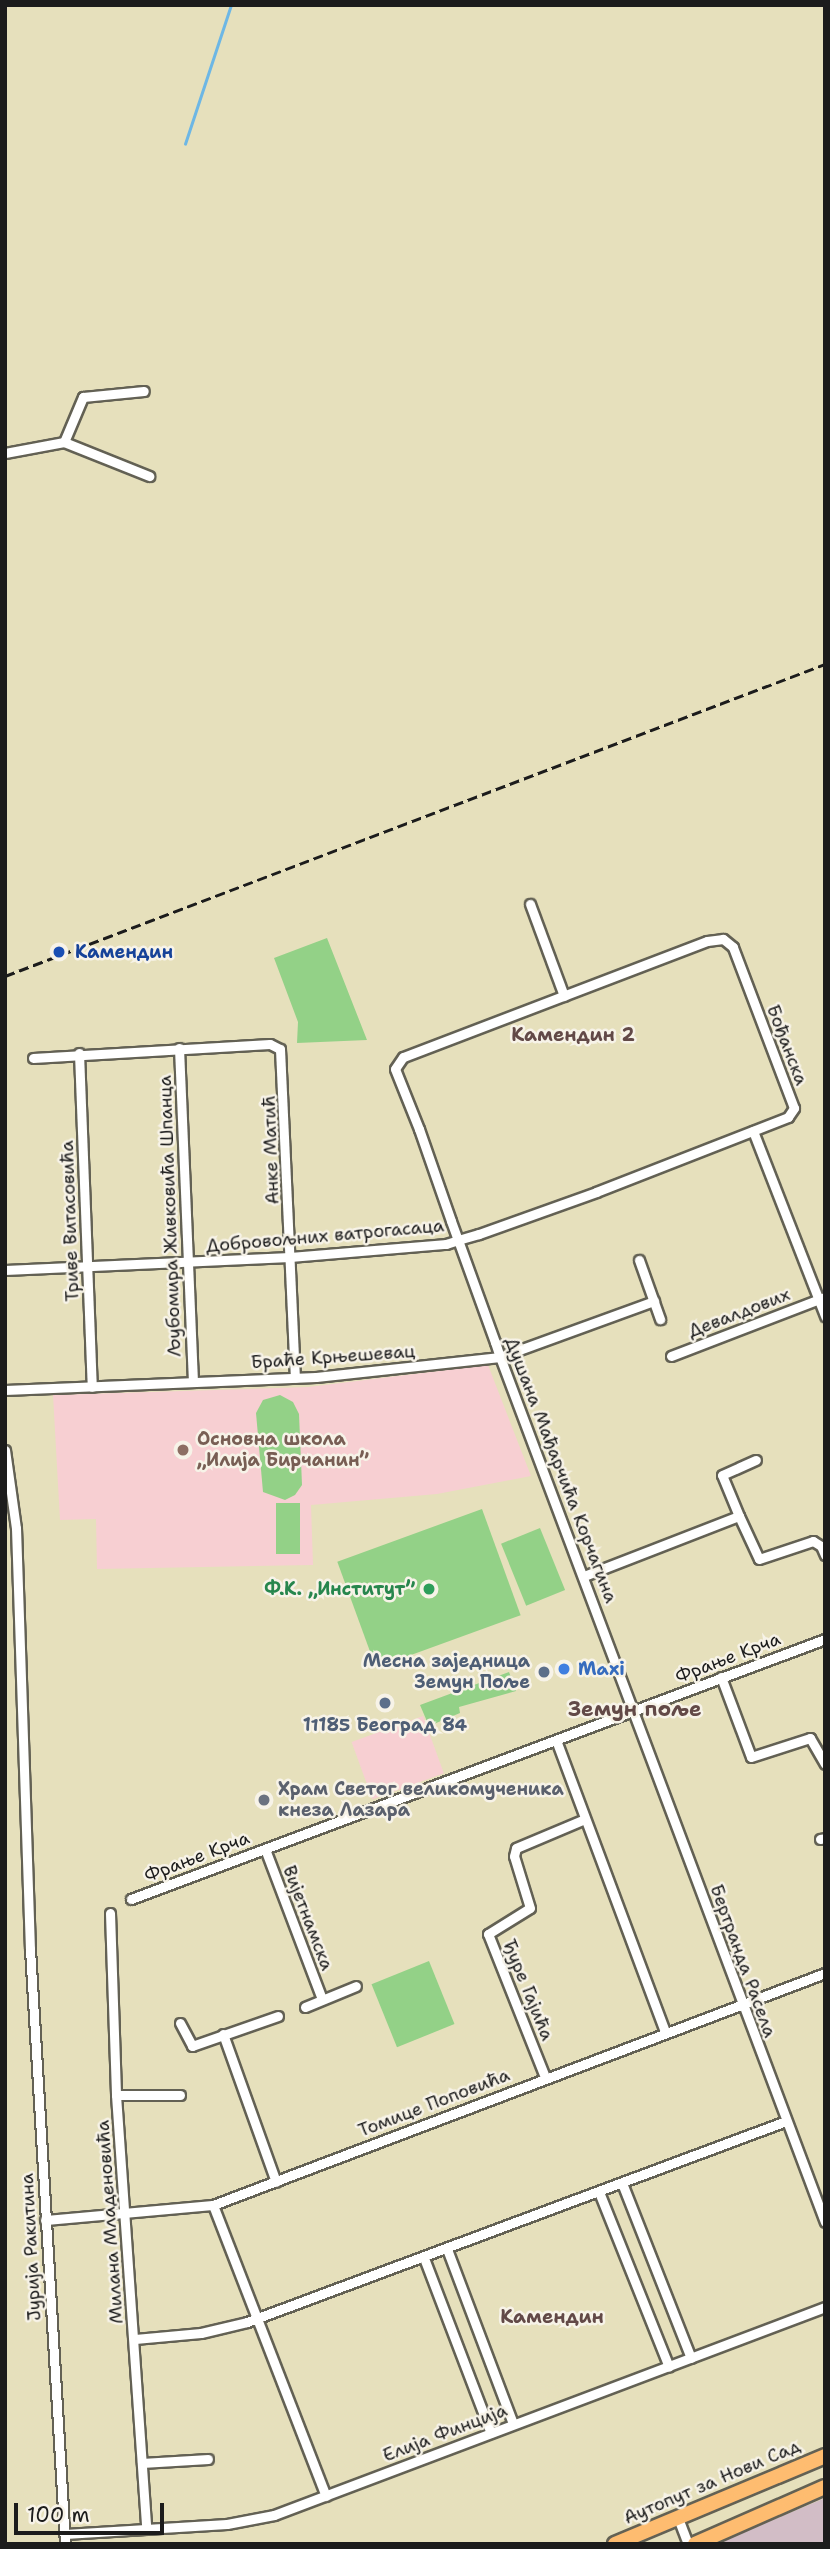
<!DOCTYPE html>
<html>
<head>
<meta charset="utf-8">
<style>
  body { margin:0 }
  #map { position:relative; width:830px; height:2549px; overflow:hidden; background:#e6e0bc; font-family:"Shantell Sans",sans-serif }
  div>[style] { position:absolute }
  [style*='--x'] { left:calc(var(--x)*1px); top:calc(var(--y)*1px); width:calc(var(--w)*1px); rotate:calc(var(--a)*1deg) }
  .built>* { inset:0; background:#f7cfd2; transform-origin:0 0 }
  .industrial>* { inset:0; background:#d2bdc6 }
  .green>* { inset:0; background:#93d187; transform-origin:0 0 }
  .stream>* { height:2.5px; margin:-1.25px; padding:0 1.25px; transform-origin:1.25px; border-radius:1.25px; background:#6db7e5 }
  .roads { filter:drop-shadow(2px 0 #636154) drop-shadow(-2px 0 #636154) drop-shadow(0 2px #636154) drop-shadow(0 -2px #636154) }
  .street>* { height:9px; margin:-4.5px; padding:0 4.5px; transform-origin:4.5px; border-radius:4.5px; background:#fff }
  .primary>* { height:14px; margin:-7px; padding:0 7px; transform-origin:7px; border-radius:7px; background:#febc70 }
  .rail>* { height:2.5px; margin-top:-1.25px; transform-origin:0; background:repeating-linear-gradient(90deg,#1c1c1c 0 10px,transparent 0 15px) }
  .dots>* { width:19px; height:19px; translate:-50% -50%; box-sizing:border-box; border:4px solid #f7f3e8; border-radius:50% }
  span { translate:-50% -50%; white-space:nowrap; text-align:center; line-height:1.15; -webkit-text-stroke:5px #f7f3e8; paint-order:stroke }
  .transit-label { font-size:18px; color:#164399; font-weight:700 }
  .left { translate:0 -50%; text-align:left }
  .street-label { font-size:18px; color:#1c1c1c }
  .education-label { font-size:18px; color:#785e54; font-weight:700 }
  .leisure-label { font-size:18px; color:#27864d; font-weight:700 }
  .right { translate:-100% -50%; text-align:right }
  .service-label { font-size:18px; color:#4e5e75; font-weight:700 }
  .shop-label { font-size:18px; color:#366cbe; font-weight:700 }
  .worship-label { font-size:18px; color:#5b616d; font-weight:700 }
  .neighbourhood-label { font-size:19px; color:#624947; font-weight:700 }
  .quarter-label { font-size:21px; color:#624947; font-weight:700 }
  .frame { position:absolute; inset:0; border:7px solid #1c1c1c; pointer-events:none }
  .scale { position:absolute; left:14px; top:2503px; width:150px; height:32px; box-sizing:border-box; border:4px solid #1c1c1c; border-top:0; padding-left:9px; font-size:21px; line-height:24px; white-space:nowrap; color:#1c1c1c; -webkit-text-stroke:5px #f7f3e8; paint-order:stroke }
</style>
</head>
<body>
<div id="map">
  <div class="built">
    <div style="clip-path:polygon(488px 1365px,531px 1476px,437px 1494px,311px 1505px,313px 1565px,97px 1569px,96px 1519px,60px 1520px,53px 1395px,308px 1387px)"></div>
    <div style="left:423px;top:1716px;width:61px;height:76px;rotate:70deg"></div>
  </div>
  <div class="industrial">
    <div style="clip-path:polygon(825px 2498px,825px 2544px,716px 2544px,720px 2542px)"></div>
  </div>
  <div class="green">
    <div style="clip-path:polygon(327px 938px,367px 1040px,297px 1043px,298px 1022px,274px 958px)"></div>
    <div style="clip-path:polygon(280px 1395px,293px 1402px,299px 1414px,302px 1485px,295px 1495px,285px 1500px,263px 1492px,256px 1413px,263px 1400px)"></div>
    <div style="left:276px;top:1503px;width:24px;height:51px"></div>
    <div style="left:482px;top:1509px;width:113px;height:154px;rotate:70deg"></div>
    <div style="left:540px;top:1528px;width:67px;height:42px;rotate:68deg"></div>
    <div style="clip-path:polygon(509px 1672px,516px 1691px,459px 1707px,460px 1713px,429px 1726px,420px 1705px)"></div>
    <div style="left:429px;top:1961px;width:68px;height:62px;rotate:68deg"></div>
  </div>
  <div class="stream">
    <div style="--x:185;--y:144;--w:146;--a:-71.7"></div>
  </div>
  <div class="roads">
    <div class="street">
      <div style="--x:64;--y:442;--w:92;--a:21.8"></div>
      <div style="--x:5;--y:453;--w:60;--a:-10.6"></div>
      <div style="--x:64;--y:442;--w:49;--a:-67.1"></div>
      <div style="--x:83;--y:397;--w:61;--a:-5.6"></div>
      <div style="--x:530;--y:904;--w:98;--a:69.7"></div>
      <div style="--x:179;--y:1048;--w:334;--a:87.6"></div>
      <div style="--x:79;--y:1053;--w:334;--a:87.8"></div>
      <div style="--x:33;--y:1058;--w:237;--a:-3.4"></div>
      <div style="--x:270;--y:1044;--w:11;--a:27"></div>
      <div style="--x:280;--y:1049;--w:329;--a:87.4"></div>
      <div style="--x:753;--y:1131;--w:199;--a:68.7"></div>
      <div style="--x:639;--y:1260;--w:63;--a:70.4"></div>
      <div style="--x:5;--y:1270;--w:285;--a:-2.6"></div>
      <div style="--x:290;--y:1257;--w:157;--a:-4.8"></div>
      <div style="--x:446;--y:1244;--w:13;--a:-18"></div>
      <div style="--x:458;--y:1240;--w:22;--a:-16"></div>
      <div style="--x:479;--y:1234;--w:124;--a:-19.7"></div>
      <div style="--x:596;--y:1192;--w:206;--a:-21.3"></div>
      <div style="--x:788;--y:1117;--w:11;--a:-56"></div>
      <div style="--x:794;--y:1108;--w:172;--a:-110.8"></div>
      <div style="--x:733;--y:947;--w:13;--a:-141"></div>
      <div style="--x:723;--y:939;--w:16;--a:173"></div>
      <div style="--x:707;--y:941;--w:325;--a:159.1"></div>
      <div style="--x:403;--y:1057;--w:14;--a:124"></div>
      <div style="--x:395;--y:1069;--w:65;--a:68.2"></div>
      <div style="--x:419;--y:1129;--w:97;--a:70.8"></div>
      <div style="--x:451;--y:1221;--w:20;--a:70"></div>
      <div style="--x:458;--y:1240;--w:109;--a:70.1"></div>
      <div style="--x:495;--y:1342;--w:16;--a:72"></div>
      <div style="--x:500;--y:1357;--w:924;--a:69.41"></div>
      <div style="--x:671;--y:1356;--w:165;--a:-21"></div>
      <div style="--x:5;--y:1390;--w:311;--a:-2.4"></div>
      <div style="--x:316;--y:1377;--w:185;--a:-6.2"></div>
      <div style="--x:500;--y:1357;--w:164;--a:-20"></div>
      <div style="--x:5;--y:1450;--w:79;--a:82"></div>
      <div style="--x:16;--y:1528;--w:421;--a:88.1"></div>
      <div style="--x:30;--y:1949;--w:596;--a:86.63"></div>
      <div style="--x:739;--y:1516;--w:44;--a:-112.5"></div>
      <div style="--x:722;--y:1475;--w:37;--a:-24"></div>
      <div style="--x:584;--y:1576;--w:166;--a:-21.2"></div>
      <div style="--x:739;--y:1516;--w:47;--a:65.1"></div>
      <div style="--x:759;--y:1559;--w:57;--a:-18.4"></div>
      <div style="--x:813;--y:1541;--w:9;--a:32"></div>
      <div style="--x:821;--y:1546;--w:10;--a:66"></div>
      <div style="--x:721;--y:1677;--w:85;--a:69.4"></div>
      <div style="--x:751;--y:1757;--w:62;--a:-17.9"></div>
      <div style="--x:810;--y:1738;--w:30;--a:60"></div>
      <div style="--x:556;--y:1740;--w:311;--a:69.5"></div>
      <div style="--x:820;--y:1839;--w:5;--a:-11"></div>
      <div style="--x:265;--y:1849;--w:160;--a:69.2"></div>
      <div style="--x:131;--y:1899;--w:741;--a:-20.54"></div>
      <div style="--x:110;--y:1913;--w:182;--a:88.1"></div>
      <div style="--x:116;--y:2095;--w:434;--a:86"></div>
      <div style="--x:305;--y:2007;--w:55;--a:-22.4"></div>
      <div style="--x:180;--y:2023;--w:26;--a:62"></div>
      <div style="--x:192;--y:2046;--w:91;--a:-19.2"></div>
      <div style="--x:223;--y:2034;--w:157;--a:70.3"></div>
      <div style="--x:545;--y:2077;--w:154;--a:-111.7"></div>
      <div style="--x:488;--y:1934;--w:49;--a:-31.8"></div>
      <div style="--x:530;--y:1908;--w:54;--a:-107.1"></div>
      <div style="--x:514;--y:1856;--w:8;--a:-76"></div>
      <div style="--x:516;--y:1848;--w:75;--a:-22.8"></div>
      <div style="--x:116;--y:2095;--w:64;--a:0"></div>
      <div style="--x:622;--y:2183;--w:188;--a:68.5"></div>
      <div style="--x:599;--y:2192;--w:188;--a:68.2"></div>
      <div style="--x:213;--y:2205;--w:312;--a:68.8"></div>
      <div style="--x:45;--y:2220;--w:169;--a:-5.1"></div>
      <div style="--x:213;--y:2205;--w:654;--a:-20.76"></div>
      <div style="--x:447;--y:2249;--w:187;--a:69.3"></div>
      <div style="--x:424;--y:2258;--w:187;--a:69.1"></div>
      <div style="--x:135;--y:2339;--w:66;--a:-5.2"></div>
      <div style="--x:201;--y:2333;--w:47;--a:-13.4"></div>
      <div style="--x:247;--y:2322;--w:575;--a:-20.45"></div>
      <div style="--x:142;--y:2463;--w:66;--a:-3.5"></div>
      <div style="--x:678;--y:2518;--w:28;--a:69"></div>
      <div style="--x:65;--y:2534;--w:162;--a:-3.5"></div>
      <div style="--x:227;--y:2524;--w:48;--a:-10.8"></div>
      <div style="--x:274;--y:2515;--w:589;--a:-20.68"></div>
    </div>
    <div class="primary">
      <div style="--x:615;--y:2544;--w:228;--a:-22.7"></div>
      <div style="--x:695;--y:2544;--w:142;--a:-23.7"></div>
    </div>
  </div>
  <div class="rail">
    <div style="--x:5;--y:976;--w:877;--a:-20.83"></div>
  </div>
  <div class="dots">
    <div style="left:59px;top:952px;background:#1a4fb4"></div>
    <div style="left:183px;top:1450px;background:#8d6e63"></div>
    <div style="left:429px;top:1589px;background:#2e9e5b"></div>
    <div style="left:564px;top:1669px;background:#3f7fe0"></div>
    <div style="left:544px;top:1672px;background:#5c6f8a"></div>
    <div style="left:385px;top:1703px;background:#5c6f8a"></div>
    <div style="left:264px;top:1800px;background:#6b7280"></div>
  </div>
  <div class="transit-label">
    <span class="left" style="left:75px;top:952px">Камендин</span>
  </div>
  <div class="street-label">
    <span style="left:787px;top:1045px;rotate:69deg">Бођанска</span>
    <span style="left:271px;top:1150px;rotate:-92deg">Анке Матић</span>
    <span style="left:170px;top:1216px;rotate:-92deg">Љубомира Живковића Шпанца</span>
    <span style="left:70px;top:1221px;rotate:-92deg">Триве Витасовића</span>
    <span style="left:325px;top:1236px;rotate:-5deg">Добровољних ватрогасаца</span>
    <span style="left:739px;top:1313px;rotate:-21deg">Девалдових</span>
    <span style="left:333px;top:1357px;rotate:-4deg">Браће Крњешевац</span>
    <span style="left:561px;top:1470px;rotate:69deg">Душана Мађарчића Корчагина</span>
    <span style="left:728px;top:1658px;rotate:-21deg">Фрање Крча</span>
    <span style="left:197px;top:1857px;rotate:-21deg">Фрање Крча</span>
    <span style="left:308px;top:1918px;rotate:69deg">Вијетнамска</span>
    <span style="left:743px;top:1961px;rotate:70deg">Бертранда Расела</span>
    <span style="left:528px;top:1990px;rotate:68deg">Ђуре Гајића</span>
    <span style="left:434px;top:2103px;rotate:-21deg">Томице Поповића</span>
    <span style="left:110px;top:2222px;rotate:-94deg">Милана Младеновића</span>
    <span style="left:31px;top:2247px;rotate:-93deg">Јурија Ракитина</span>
    <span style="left:445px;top:2433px;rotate:-21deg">Елија Финција</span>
    <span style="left:712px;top:2482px;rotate:-23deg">Аутопут за Нови Сад</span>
  </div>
  <div class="education-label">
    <span class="left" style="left:197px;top:1450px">Основна школа<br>„Илија Бирчанин”</span>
  </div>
  <div class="leisure-label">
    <span class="right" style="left:415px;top:1589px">Ф.К. „Институт”</span>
  </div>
  <div class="service-label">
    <span class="right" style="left:530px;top:1672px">Месна заједница<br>Земун Поље</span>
    <span style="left:385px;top:1725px">11185 Београд 84</span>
  </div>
  <div class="shop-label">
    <span class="left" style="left:578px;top:1669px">Maxi</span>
  </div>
  <div class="worship-label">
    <span class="left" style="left:278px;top:1800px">Храм Светог великомученика<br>кнеза Лазара</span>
  </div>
  <div class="neighbourhood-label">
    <span style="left:573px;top:1035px">Камендин 2</span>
    <span style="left:552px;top:2317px">Камендин</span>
  </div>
  <div class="quarter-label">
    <span style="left:635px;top:1709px">Земун поље</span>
  </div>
  <div class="frame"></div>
  <div class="scale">100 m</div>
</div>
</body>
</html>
